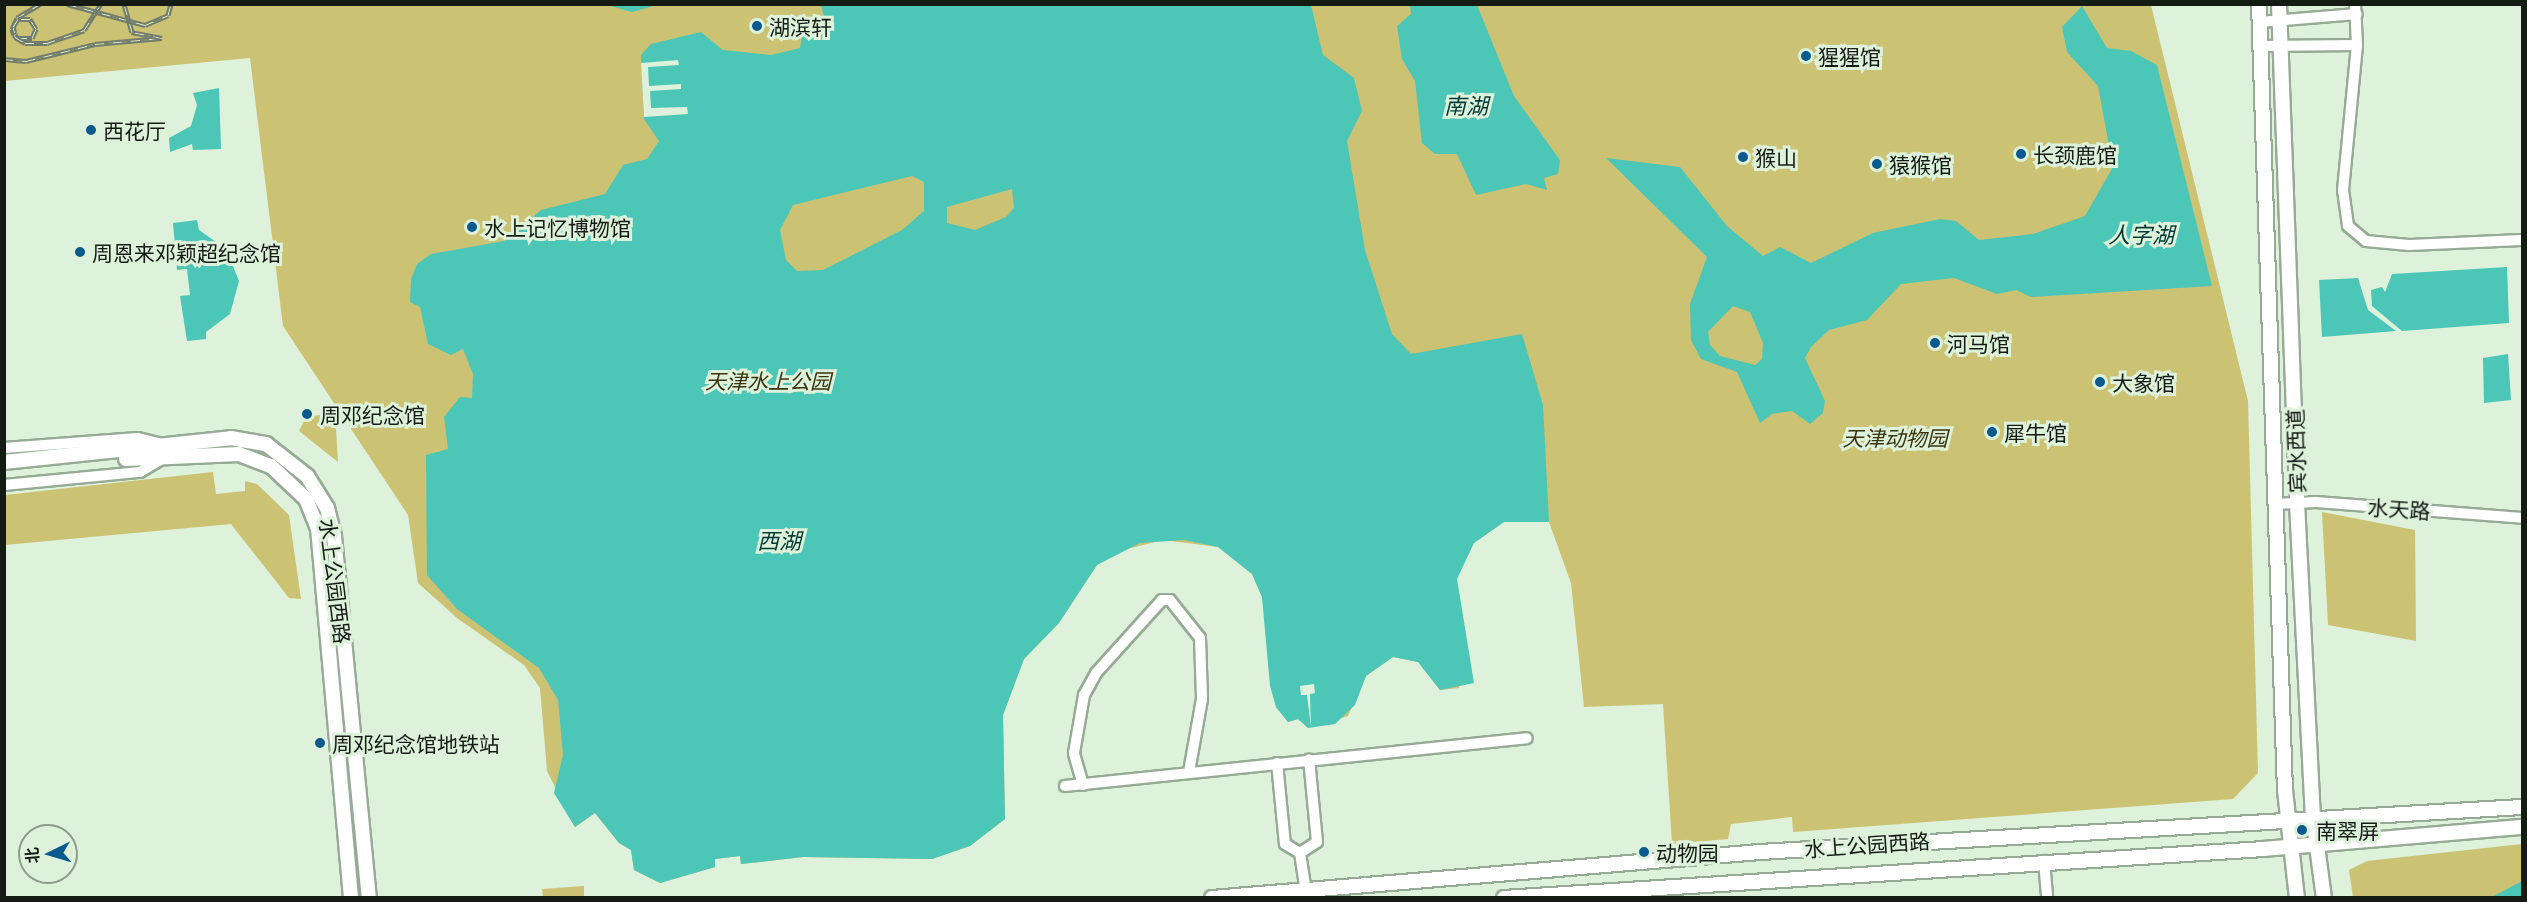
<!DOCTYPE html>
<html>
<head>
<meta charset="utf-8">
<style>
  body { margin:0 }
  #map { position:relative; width:2527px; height:902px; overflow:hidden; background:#ddf1db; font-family:"Playfair Display","Noto Sans SC",serif }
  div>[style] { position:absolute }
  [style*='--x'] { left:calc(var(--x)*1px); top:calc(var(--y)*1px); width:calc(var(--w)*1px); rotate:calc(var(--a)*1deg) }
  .green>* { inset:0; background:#ccc273 }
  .water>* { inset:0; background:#4cc6b6 }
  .pier>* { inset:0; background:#ddf1db }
  .roads { filter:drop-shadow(2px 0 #96aa95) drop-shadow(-2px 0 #96aa95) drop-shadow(0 2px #96aa95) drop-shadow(0 -2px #96aa95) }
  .minor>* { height:10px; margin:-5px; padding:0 5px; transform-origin:5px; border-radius:5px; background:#fff }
  .major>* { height:14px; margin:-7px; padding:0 7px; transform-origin:7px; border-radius:7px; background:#fff }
  .rail>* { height:5px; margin-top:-2.5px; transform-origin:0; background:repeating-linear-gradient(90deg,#ddf1db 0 9px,#6f7c6e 0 18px); box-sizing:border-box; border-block:2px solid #6f7c6e }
  .dots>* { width:16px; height:16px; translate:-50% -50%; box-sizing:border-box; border:3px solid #ddf1db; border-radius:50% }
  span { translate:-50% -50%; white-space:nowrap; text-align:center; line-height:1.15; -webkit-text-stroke:6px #ddf1db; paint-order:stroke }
  .poi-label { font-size:21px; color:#141b13 }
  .left { translate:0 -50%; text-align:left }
  .park-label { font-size:21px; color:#39340d; font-style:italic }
  .street-label { font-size:21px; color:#141b13 }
  .water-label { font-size:22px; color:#003b35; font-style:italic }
  .frame { position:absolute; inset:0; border:6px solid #141b13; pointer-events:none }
  .north { position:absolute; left:18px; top:824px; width:60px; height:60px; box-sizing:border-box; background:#ddf1db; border:2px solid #8d9b8b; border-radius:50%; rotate:265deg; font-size:16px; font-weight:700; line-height:24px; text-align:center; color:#141b13 }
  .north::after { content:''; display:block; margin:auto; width:21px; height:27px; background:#0a5a8d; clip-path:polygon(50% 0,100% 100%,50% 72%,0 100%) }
</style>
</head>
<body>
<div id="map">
  <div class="green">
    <div style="clip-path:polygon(4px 5px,2151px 5px,2248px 401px,2258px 773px,2233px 799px,1793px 832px,1792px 817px,1731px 824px,1728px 839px,1672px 844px,1663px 704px,1584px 707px,1571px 583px,1549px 522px,1504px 522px,1474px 543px,1462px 559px,1457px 579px,1459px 688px,1440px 690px,1418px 662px,1393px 657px,1366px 676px,1348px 716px,1308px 728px,1298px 719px,1288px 722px,1276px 707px,1262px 597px,1252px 574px,1218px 547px,1163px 540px,1115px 552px,1097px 565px,1059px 623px,1024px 659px,1003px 715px,1005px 819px,970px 846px,932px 859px,803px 857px,741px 864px,740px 856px,715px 859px,715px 867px,660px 883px,634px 870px,631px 850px,619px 843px,595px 813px,575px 827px,547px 771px,540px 688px,524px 665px,457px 618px,418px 583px,408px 515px,283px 326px,250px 58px,5px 81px)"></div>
    <div style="clip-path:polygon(320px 415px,336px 429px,338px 462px,299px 431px,306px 417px)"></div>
    <div style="clip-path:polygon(213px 472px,216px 494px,245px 491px,245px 481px,257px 484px,289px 515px,301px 599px,289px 598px,231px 524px,5px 545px,5px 495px)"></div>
    <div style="clip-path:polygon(2322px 512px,2415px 530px,2416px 641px,2328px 625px)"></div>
    <div style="clip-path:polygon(2522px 844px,2522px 897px,2353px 897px,2349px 870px,2367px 861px)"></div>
    <div style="clip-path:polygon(584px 886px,584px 897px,543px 897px,542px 889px)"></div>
  </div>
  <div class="water">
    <div style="clip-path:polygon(607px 5px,657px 5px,632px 12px)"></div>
    <div style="clip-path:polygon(evenodd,821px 5px,1311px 5px,1323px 55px,1354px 78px,1362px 111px,1347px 141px,1365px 250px,1392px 334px,1411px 354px,1522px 334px,1543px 405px,1549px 522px,1504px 522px,1474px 543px,1457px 579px,1474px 683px,1440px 690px,1418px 662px,1393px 657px,1366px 676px,1355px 705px,1335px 724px,1308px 728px,1298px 719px,1288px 722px,1276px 707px,1270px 686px,1262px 597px,1252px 574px,1218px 547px,1184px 540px,1140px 543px,1097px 565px,1059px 623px,1024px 659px,1003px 715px,1005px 819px,970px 846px,932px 859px,803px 857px,741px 864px,740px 856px,715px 859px,715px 867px,660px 883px,634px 870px,631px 850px,619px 843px,595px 813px,575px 827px,554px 793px,563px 755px,558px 700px,539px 668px,457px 609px,427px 575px,426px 455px,448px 449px,444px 417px,460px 397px,472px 398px,473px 374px,463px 349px,451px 355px,428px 344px,420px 307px,410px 302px,411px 279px,417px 264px,431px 254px,504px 241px,541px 210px,605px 194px,623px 165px,647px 159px,659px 141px,644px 119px,641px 55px,651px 44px,701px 32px,723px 50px,771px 55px,800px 48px,802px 36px,826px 24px,821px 5px,912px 176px,924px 182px,924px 211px,902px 230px,823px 270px,797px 271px,786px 260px,780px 230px,793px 205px,912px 176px,821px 5px,1012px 189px,1014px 208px,1006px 217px,975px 230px,947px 223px,947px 207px,1012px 189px)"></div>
    <div style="clip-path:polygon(1410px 5px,1477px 5px,1514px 96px,1560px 160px,1558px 174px,1544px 178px,1547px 190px,1526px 184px,1476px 195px,1457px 154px,1435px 154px,1422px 143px,1415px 81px,1402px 59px,1397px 26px,1411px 14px)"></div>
    <div style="clip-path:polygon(evenodd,2082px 6px,2107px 48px,2131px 51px,2157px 65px,2212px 286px,2031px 297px,2016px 290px,1997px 294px,1954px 278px,1901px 284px,1867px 320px,1829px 330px,1811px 347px,1805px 358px,1825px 401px,1823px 413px,1810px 424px,1792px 411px,1772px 414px,1760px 423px,1737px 372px,1701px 359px,1691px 340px,1690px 304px,1707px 257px,1606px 158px,1680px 167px,1727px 226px,1763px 256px,1780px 247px,1811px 263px,1873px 233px,1940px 219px,1956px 221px,1979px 240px,2033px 234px,2085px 216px,2113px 167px,2098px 86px,2067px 52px,2062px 27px,2082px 6px,1733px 306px,1750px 312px,1763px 343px,1762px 359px,1755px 365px,1720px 356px,1710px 345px,1708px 332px,1733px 306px)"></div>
    <div style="clip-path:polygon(219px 88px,221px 149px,193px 150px,192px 144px,170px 152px,169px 138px,191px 126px,197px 105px,193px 93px)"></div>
    <div style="clip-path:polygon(197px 220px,199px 230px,226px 249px,239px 281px,230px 314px,206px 332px,206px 339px,187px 341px,180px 296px,190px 295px,187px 269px,177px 270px,173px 223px)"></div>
    <div style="clip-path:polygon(2507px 267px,2509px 323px,2402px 331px,2372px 306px,2371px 290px,2382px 287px,2385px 292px,2392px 274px)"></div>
    <div style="clip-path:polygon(2358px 278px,2368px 310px,2396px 331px,2322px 337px,2319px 280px)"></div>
    <div style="clip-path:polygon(2508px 354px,2511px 400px,2484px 403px,2483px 358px)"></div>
    <div style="clip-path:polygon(2522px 881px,2522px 897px,2492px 897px)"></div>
  </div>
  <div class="pier">
    <div style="clip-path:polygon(678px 60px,679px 65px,648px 67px,649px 86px,681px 84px,681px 89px,650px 91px,651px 108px,687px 107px,688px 114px,644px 117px,641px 63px)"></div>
    <div style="clip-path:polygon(1314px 684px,1315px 693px,1310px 694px,1311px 728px,1307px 695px,1301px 695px,1300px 686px)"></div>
  </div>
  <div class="roads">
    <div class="minor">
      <div style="--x:2355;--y:4;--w:41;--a:87.2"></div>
      <div style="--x:2357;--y:45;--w:146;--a:95.5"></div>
      <div style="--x:2343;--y:190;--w:36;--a:82"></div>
      <div style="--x:2348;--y:226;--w:23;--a:40"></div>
      <div style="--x:2366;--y:241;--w:43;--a:5.3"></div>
      <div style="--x:2409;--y:245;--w:113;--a:-2.5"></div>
      <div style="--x:2260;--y:22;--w:97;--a:-4.7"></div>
      <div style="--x:2260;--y:46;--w:97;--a:-0.6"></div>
      <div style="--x:4;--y:448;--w:134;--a:-4.3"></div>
      <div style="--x:138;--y:438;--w:21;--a:14"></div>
      <div style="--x:4;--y:485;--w:137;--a:-5.5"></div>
      <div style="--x:140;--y:472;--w:27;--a:-31"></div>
      <div style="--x:2275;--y:504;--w:41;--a:-2.8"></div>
      <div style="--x:2316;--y:502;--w:207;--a:4.4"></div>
      <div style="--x:1277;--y:763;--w:81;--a:84.4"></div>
      <div style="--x:1285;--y:844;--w:17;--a:31"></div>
      <div style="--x:1083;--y:785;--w:33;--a:-106"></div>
      <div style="--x:1074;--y:753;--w:59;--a:-80.2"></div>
      <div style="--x:1084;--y:695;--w:25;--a:-61"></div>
      <div style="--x:1096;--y:673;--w:98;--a:-47.9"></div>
      <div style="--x:1162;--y:600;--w:8;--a:0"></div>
      <div style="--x:1170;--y:600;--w:48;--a:51.7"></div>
      <div style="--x:1200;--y:638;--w:61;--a:88.1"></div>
      <div style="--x:1202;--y:699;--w:74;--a:100.1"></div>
      <div style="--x:1065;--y:786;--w:464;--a:-5.9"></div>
      <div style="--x:1300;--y:853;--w:20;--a:-33"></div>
      <div style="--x:1317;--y:842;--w:83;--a:-95.5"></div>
      <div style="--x:1300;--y:853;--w:46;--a:81.2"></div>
      <div style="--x:2044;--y:861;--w:37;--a:85"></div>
    </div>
    <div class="major">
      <div style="--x:2259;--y:4;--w:786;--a:88.11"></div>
      <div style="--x:2285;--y:790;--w:109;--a:83.7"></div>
      <div style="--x:2279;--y:4;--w:499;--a:87.9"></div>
      <div style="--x:2297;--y:503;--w:313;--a:87.1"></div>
      <div style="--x:2313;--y:816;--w:83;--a:82.4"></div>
      <div style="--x:126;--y:459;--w:113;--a:-2.5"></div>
      <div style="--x:239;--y:454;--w:34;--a:21"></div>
      <div style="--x:271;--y:466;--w:48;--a:43.3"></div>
      <div style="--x:306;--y:499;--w:31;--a:68"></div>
      <div style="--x:318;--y:528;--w:371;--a:84.9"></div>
      <div style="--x:4;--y:462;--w:228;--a:-6"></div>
      <div style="--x:231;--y:438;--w:36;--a:10"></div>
      <div style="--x:266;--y:444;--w:52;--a:38"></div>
      <div style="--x:307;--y:476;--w:38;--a:58"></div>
      <div style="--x:327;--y:508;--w:29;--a:76"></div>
      <div style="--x:334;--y:536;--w:364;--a:84.5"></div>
      <div style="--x:1212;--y:898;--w:550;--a:-4.8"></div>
      <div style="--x:1760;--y:852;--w:763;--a:-3.38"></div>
      <div style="--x:1504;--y:898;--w:762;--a:-3.69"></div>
      <div style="--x:2264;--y:849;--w:259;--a:-4.9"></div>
    </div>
  </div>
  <div class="rail">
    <div style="--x:40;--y:4;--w:27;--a:149"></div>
    <div style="--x:17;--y:18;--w:12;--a:114"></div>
    <div style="--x:12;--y:29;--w:6;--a:72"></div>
    <div style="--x:14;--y:35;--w:5;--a:37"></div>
    <div style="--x:18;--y:38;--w:14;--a:0"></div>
    <div style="--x:32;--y:38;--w:10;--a:-66"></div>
    <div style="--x:36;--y:29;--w:12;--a:-121"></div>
    <div style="--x:30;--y:19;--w:12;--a:180"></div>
    <div style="--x:18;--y:19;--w:9;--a:122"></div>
    <div style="--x:13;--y:27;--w:6;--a:72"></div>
    <div style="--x:15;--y:33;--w:4;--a:90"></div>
    <div style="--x:15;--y:37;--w:12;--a:31"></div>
    <div style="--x:25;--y:43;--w:22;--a:0"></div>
    <div style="--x:47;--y:43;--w:39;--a:-19"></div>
    <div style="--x:84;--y:30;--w:31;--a:-57"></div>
    <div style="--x:67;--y:4;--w:81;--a:15.1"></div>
    <div style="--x:145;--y:25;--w:25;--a:-23"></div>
    <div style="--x:168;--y:15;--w:11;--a:-75"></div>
    <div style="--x:4;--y:5;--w:2;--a:-27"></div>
    <div style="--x:4;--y:59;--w:22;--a:5"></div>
    <div style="--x:26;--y:61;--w:71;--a:-13.8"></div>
    <div style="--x:95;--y:44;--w:67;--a:-5.1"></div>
    <div style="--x:162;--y:38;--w:31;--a:-169"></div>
    <div style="--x:132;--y:32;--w:29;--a:-106"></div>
  </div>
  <div class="dots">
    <div style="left:757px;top:26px;background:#0a5a8d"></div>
    <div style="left:1806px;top:56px;background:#0a5a8d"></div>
    <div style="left:91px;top:130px;background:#0a5a8d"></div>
    <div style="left:2021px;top:154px;background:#0a5a8d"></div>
    <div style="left:1743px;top:157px;background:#0a5a8d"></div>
    <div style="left:1877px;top:164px;background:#0a5a8d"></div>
    <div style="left:472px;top:227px;background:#0a5a8d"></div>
    <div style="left:80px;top:252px;background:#0a5a8d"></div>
    <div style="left:1935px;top:343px;background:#0a5a8d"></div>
    <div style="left:2100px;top:382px;background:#0a5a8d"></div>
    <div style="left:307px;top:414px;background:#0a5a8d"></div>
    <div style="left:1992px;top:432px;background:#0a5a8d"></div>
    <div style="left:320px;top:743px;background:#0a5a8d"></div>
    <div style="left:2302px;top:830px;background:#0a5a8d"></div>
    <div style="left:1644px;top:852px;background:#0a5a8d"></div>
  </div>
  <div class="poi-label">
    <span class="left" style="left:769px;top:26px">湖滨轩</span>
    <span class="left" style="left:1818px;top:56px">猩猩馆</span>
    <span class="left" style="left:103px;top:130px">西花厅</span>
    <span class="left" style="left:2033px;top:154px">长颈鹿馆</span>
    <span class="left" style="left:1755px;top:157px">猴山</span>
    <span class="left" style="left:1889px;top:164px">猿猴馆</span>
    <span class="left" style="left:484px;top:227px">水上记忆博物馆</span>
    <span class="left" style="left:92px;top:252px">周恩来邓颖超纪念馆</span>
    <span class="left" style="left:1947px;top:343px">河马馆</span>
    <span class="left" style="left:2112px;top:382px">大象馆</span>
    <span class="left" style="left:320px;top:414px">周邓纪念馆</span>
    <span class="left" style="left:2004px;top:432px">犀牛馆</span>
    <span class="left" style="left:332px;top:743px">周邓纪念馆地铁站</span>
    <span class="left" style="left:2316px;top:830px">南翠屏</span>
    <span class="left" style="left:1656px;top:852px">动物园</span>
  </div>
  <div class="park-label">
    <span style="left:768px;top:380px">天津水上公园</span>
    <span style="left:1895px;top:437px">天津动物园</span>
  </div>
  <div class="street-label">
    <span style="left:2295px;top:451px;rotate:-92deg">宾水西道</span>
    <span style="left:2399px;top:508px;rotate:4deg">水天路</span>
    <span style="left:336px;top:581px;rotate:83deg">水上公园西路</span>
    <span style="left:1867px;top:844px;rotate:-4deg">水上公园西路</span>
  </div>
  <div class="water-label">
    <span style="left:1466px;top:106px">南湖</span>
    <span style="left:2141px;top:235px">人字湖</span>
    <span style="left:779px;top:541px">西湖</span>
  </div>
  <div class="frame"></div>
  <div class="north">北</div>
</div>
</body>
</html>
